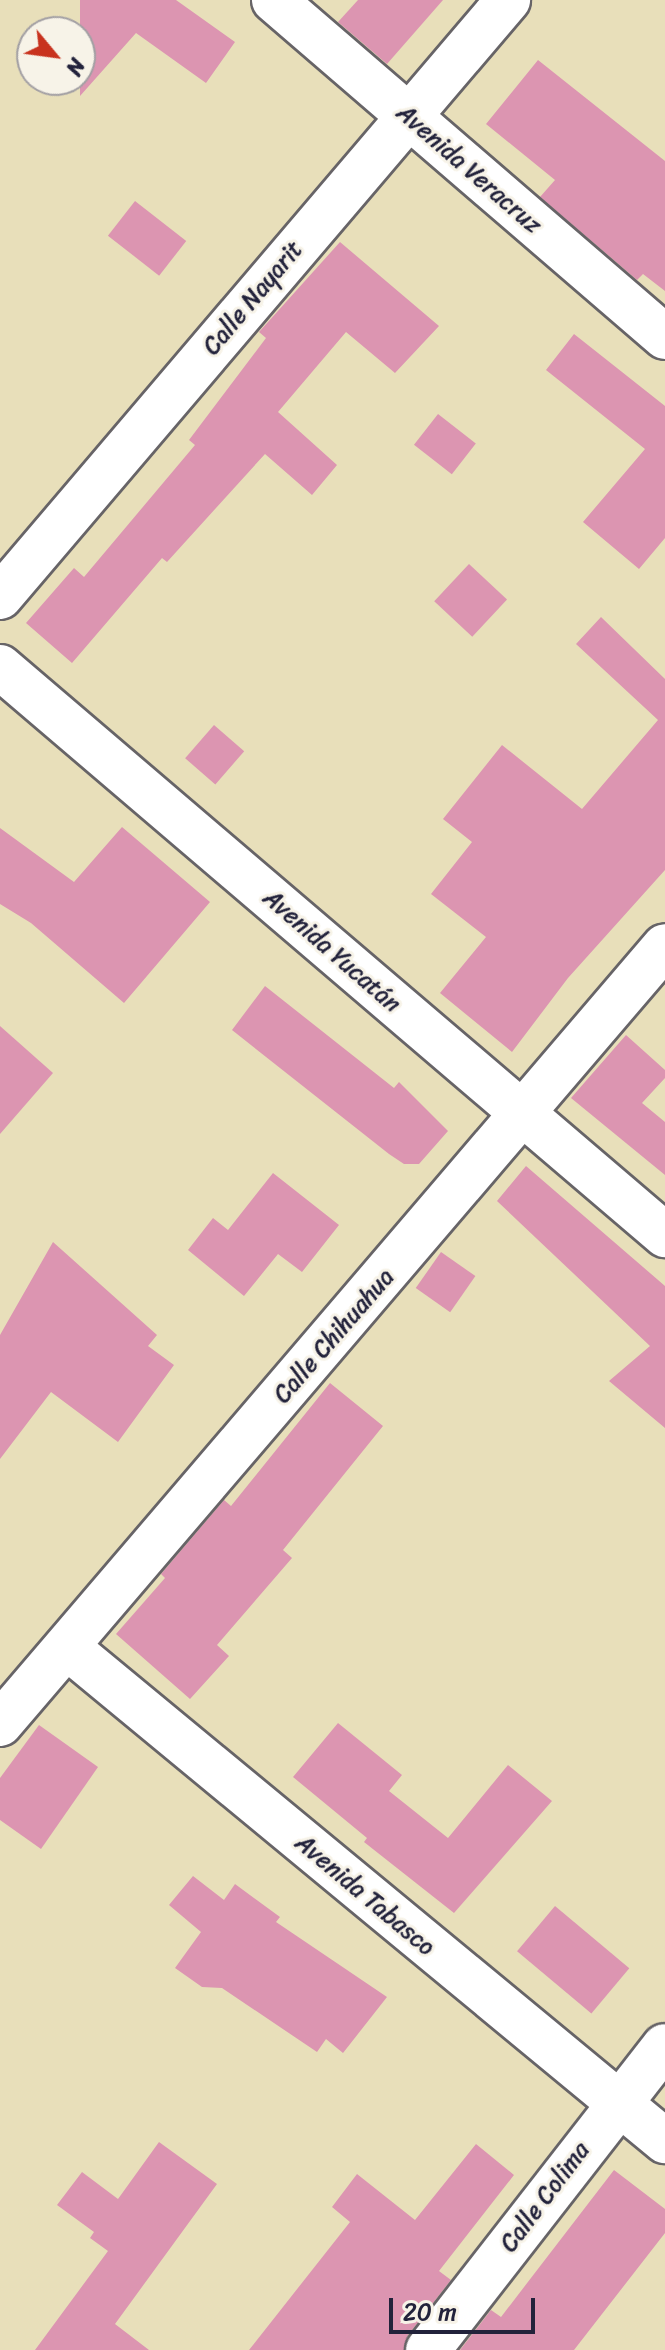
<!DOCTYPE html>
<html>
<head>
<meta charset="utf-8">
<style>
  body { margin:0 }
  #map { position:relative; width:665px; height:2350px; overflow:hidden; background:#e8dfba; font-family:Sriracha,sans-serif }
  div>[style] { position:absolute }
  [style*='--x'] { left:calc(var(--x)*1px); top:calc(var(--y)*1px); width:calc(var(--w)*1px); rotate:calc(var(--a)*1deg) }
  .building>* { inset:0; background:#dc95b1; transform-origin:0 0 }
  .roads { filter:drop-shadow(2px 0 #676467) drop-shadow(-2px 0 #676467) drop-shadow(0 2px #676467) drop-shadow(0 -2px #676467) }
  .minor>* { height:44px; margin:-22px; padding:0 22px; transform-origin:22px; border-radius:22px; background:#fff }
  span { translate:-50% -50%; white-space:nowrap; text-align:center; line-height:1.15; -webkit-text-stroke:6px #f7f3e8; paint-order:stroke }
  .street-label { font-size:24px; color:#22223b }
  .north { position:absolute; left:16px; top:16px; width:80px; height:80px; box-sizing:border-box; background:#f7f3e8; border:2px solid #a29fa3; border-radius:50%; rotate:119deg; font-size:22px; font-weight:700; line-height:32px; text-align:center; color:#22223b }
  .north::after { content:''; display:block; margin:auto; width:28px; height:36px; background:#c8321e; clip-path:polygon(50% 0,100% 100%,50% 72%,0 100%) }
  .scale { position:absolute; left:389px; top:2298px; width:146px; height:36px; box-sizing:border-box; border:4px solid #22223b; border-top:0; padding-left:10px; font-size:24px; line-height:28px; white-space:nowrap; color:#22223b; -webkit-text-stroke:6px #f7f3e8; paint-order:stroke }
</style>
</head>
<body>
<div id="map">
  <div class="building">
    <div style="clip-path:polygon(80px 0,176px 0,235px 42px,206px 83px,136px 33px,80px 96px)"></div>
    <div style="clip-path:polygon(358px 0,443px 0,387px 64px,338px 22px)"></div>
    <div style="clip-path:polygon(538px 60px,665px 161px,665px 291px,643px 274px,637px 280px,540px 197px,555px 180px,486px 124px)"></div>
    <div style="left:135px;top:201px;width:65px;height:44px;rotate:38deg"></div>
    <div style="clip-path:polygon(340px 242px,439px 326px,395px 373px,346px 332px,278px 412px,337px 465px,312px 495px,265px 454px,167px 562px,162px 558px,72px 663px,26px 623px,74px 568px,84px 577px,195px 445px,189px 440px,266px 338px,259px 332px)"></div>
    <div style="clip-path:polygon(574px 334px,665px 406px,665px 538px,639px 569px,583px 522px,645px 449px,546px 370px)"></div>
    <div style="left:438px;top:414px;width:48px;height:39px;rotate:38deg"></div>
    <div style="left:469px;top:564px;width:52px;height:51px;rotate:43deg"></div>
    <div style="clip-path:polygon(601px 617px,665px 679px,665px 870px,568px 978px,512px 1052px,440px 993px,486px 937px,431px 894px,472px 842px,443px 819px,502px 745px,582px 809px,658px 720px,576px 644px)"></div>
    <div style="left:214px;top:725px;width:40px;height:44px;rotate:41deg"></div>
    <div style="clip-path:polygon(122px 827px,210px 902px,124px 1003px,31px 923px,0 904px,0 828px,74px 882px)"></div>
    <div style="clip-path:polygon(265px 986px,394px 1088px,399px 1082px,448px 1131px,419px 1164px,404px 1164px,389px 1154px,232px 1030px)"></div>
    <div style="clip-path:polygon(0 1026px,53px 1073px,0 1134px)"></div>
    <div style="clip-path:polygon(626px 1035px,665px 1070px,665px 1078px,642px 1103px,665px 1122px,665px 1175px,571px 1098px)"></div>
    <div style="clip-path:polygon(526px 1166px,665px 1286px,665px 1428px,609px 1381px,650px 1346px,497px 1201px)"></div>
    <div style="clip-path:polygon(273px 1173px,339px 1225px,302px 1272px,278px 1254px,244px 1296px,188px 1250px,213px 1218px,228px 1230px)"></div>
    <div style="clip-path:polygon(53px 1242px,157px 1335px,148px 1346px,174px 1365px,118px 1442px,51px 1392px,0 1459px,0 1335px)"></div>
    <div style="left:441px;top:1252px;width:42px;height:44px;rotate:35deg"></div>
    <div style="clip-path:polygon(330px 1383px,383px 1426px,283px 1550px,292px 1558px,217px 1645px,229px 1656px,190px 1699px,116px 1634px,165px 1578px,161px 1574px,224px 1500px,231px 1506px)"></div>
    <div style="clip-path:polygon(338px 1723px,402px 1775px,389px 1791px,448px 1838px,508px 1765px,552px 1801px,454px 1913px,364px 1842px,367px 1838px,293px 1777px)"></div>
    <div style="clip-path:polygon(39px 1725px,98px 1767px,41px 1849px,0 1820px,0 1778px)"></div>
    <div style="clip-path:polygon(193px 1876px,224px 1900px,235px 1884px,280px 1917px,276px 1922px,387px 1997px,343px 2053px,326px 2039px,317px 2052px,222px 1988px,202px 1987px,175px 1968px,201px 1932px,169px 1905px)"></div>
    <div style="left:555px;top:1906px;width:97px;height:59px;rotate:40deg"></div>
    <div style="clip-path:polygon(159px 2142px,217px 2184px,115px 2324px,149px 2350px,35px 2350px,108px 2251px,90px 2238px,94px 2232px,57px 2205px,82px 2172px,118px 2199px)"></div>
    <div style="clip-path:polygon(476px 2144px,514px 2175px,439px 2271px,451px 2280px,408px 2335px,404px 2350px,249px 2350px,350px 2222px,332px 2207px,357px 2174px,415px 2220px)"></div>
    <div style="clip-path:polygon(614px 2170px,665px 2209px,665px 2233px,574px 2350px,460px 2350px,491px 2310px,501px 2317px)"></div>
  </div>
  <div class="roads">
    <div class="minor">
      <div style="--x:274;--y:0;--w:516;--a:40.76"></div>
      <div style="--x:0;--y:597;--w:784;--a:-49.6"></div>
      <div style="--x:0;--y:667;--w:875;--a:40.5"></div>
      <div style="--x:67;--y:1647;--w:776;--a:39.56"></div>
      <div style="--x:0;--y:1724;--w:1023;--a:-49.48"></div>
      <div style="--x:428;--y:2350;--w:385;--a:-52.1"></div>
    </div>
  </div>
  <div class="street-label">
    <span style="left:469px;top:169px;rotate:41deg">Avenida Veracruz</span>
    <span style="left:253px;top:298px;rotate:-50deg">Calle Nayarit</span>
    <span style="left:332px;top:951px;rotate:41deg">Avenida Yucatán</span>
    <span style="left:334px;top:1336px;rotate:-49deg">Calle Chihuahua</span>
    <span style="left:365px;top:1895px;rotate:40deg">Avenida Tabasco</span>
    <span style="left:545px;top:2197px;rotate:-53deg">Calle Colima</span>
  </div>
  <div class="north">N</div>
  <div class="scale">20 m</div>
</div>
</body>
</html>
